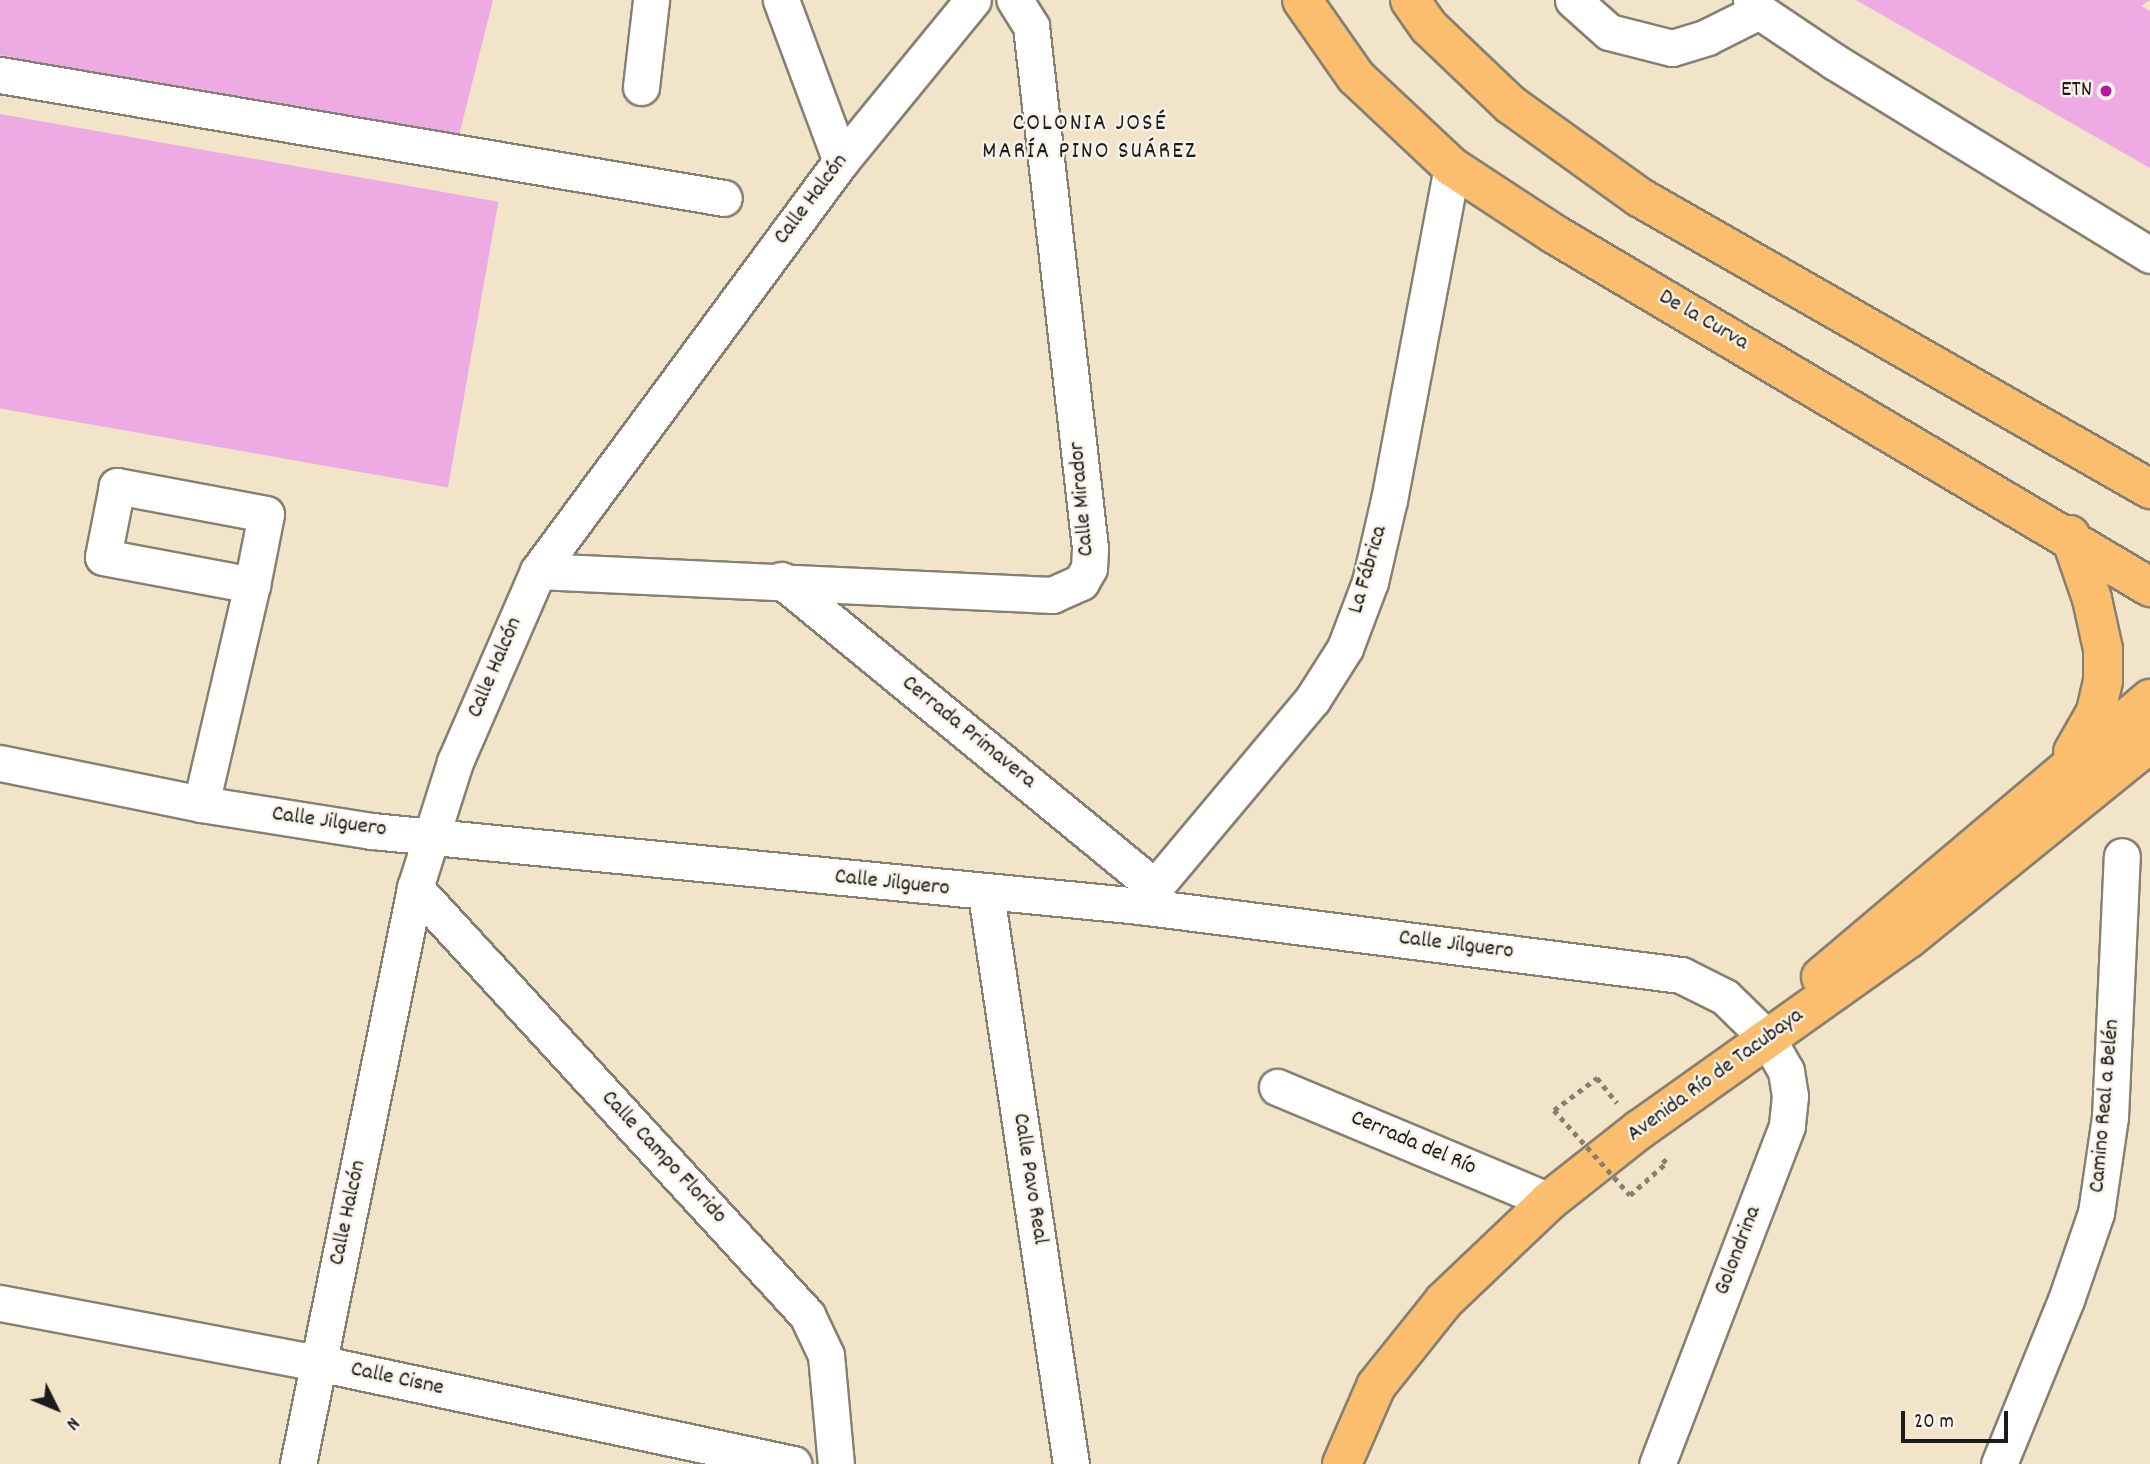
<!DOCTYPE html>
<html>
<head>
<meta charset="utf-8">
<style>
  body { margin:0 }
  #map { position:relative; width:2150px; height:1464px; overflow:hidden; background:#f1e4c9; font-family:Dekko,sans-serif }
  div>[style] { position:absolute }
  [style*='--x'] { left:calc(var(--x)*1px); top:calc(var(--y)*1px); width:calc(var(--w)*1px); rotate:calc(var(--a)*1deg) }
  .building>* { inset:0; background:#edaae3; transform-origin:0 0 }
  .path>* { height:4.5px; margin-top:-2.25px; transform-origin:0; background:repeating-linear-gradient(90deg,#868072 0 5px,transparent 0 10px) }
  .roads { filter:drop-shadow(2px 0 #868072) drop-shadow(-2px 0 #868072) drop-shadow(0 2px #868072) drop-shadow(0 -2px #868072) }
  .minor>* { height:35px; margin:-17.5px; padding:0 17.5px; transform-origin:17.5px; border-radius:17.5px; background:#fff }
  .major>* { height:38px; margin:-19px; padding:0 19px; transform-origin:19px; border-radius:19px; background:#fabe6e }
  .path-bridge>* { height:4.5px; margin-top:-2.25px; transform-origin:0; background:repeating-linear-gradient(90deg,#868072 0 5px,transparent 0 10px) }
  .dots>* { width:19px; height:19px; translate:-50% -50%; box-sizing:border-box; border:4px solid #f7f3e8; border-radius:50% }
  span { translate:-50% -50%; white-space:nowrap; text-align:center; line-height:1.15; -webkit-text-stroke:5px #f7f3e8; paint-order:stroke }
  .poi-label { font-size:23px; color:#1c1c1c }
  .right { translate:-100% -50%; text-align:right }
  .street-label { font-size:23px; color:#1c1c1c }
  .neighbourhood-label { font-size:24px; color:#1c1c1c; letter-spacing:2px }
  .north { position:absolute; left:21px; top:1373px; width:70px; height:70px; -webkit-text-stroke:5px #f7f3e8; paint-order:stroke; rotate:133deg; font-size:19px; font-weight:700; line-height:28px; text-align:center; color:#1c1c1c }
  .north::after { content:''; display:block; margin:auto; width:24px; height:32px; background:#1c1c1c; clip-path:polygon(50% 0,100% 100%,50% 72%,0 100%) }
  .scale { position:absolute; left:1901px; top:1411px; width:107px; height:32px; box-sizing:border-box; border:4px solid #1c1c1c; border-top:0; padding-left:9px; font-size:21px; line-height:24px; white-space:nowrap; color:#1c1c1c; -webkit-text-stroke:5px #f7f3e8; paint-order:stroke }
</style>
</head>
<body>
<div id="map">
  <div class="building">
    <div style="clip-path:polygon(0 0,493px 0,458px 139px,0 55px)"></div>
    <div style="clip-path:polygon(1856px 0,2150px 0,2141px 6px,2150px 11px,2150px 168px)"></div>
    <div style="left:0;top:114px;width:506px;height:290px;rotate:10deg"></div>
  </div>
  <div class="path">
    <div style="--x:1554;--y:1110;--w:54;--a:-36.7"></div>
    <div style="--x:1597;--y:1078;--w:32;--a:51"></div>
    <div style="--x:1630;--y:1195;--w:48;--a:-41.6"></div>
    <div style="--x:1666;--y:1163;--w:6;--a:-135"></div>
  </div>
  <div class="roads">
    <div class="minor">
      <div style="--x:781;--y:0;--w:172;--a:69.6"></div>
      <div style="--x:1573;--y:0;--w:48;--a:41.6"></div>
      <div style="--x:1609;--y:32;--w:65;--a:14.3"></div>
      <div style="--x:1672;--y:48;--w:37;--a:-17"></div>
      <div style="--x:1707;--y:37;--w:58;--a:-26.6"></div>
      <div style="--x:1751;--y:0;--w:14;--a:54"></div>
      <div style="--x:1759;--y:11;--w:92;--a:33.9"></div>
      <div style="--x:1835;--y:62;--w:369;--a:31.5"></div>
      <div style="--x:0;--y:75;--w:734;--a:9.64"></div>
      <div style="--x:641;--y:87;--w:88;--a:-83.4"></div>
      <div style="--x:538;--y:571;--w:515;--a:2.67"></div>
      <div style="--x:1052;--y:595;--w:32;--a:-24"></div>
      <div style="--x:1081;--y:582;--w:16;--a:-60"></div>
      <div style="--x:1089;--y:568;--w:20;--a:-87"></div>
      <div style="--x:1090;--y:548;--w:525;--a:-96.45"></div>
      <div style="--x:1031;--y:26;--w:31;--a:-122"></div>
      <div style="--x:781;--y:580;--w:482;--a:39.4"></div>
      <div style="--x:0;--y:763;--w:205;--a:11.5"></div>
      <div style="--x:201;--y:804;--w:173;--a:9"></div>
      <div style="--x:372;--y:831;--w:771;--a:5.58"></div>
      <div style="--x:1139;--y:906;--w:546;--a:7.26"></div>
      <div style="--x:1681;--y:975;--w:49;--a:26.6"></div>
      <div style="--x:1725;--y:997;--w:59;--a:44.3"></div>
      <div style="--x:1767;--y:1038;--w:38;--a:60"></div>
      <div style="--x:1786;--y:1071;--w:25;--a:81"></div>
      <div style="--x:1790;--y:1096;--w:30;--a:96"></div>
      <div style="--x:1787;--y:1126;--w:362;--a:111"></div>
      <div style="--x:201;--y:804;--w:225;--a:-76.9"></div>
      <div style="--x:252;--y:585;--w:72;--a:-78.8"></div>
      <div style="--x:266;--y:514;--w:152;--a:-169.4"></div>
      <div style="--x:117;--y:486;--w:72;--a:101.2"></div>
      <div style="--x:103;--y:557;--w:152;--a:10.6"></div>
      <div style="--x:415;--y:888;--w:580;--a:47.45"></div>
      <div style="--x:807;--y:1315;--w:44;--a:64.6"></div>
      <div style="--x:826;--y:1355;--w:109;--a:84.8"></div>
      <div style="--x:986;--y:894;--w:576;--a:81.52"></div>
      <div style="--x:1139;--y:906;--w:269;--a:-50"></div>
      <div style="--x:1312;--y:700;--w:62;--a:-57.6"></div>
      <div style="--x:1345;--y:648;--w:71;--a:-69.3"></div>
      <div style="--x:1370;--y:582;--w:84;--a:-77"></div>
      <div style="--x:1389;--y:500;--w:339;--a:-79.3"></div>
      <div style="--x:1277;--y:1087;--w:295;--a:22.7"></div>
      <div style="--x:0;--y:1303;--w:324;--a:10.7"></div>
      <div style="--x:318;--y:1363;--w:486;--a:12"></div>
      <div style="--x:298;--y:1464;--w:588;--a:-78.52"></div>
      <div style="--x:415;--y:888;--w:132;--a:-72.4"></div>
      <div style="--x:455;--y:762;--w:208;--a:-66.5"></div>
      <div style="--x:538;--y:571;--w:510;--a:-53.53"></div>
      <div style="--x:841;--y:161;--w:208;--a:-50.7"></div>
      <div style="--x:1999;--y:1464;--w:177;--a:-67.8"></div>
      <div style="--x:2066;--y:1300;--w:92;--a:-71"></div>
      <div style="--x:2096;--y:1213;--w:97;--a:-81.7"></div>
      <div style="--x:2110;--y:1117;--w:261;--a:-87.4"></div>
    </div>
    <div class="major">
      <div style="--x:1302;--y:0;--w:94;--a:55"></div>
      <div style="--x:1356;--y:77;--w:132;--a:43.2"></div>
      <div style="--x:1452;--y:167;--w:122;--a:33.3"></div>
      <div style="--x:1554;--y:234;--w:693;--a:30.64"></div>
      <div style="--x:1410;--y:0;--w:33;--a:55"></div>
      <div style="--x:1429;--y:27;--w:113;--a:43.6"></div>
      <div style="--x:1511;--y:105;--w:158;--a:35.7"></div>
      <div style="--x:1639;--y:197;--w:589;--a:29.74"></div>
      <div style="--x:2070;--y:535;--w:68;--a:71"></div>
      <div style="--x:2092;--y:599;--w:51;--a:77.6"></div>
      <div style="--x:2103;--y:649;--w:32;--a:90"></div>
      <div style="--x:2103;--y:681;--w:32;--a:103"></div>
      <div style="--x:2096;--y:712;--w:46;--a:119.9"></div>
      <div style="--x:1821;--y:977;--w:431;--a:-40.2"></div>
      <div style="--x:1342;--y:1464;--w:85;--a:-66.4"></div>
      <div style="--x:1376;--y:1386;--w:109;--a:-51.3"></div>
      <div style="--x:1444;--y:1301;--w:145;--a:-43.6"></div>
      <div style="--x:1549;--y:1201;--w:115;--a:-38.3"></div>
      <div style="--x:1639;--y:1130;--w:330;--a:-35.4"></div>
      <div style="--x:1908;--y:939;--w:311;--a:-39"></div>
    </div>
  </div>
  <div class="path-bridge">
    <div style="--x:1554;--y:1110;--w:114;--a:48.2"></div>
  </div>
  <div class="dots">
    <div style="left:2106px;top:91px;background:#b5179e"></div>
  </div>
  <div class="poi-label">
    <span class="right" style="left:2092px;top:91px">ETN</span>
  </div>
  <div class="street-label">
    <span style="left:812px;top:200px;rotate:-53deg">Calle Halcón</span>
    <span style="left:1703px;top:321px;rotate:30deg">De la Curva</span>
    <span style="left:1083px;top:499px;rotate:-95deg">Calle Mirador</span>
    <span style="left:1369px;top:570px;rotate:-74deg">La Fábrica</span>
    <span style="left:496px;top:668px;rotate:-67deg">Calle Halcón</span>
    <span style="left:968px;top:733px;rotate:39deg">Cerrada Primavera</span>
    <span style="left:329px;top:823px;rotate:8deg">Calle Jilguero</span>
    <span style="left:892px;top:884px;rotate:6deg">Calle Jilguero</span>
    <span style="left:1456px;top:946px;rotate:7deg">Calle Jilguero</span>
    <span style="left:1716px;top:1076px;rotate:-36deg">Avenida Río de Tacubaya</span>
    <span style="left:2106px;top:1106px;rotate:-85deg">Camino Real a Belén</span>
    <span style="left:1413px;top:1144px;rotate:23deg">Cerrada del Río</span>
    <span style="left:663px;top:1158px;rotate:47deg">Calle Campo Florido</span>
    <span style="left:1029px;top:1179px;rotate:81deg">Calle Pavo Real</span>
    <span style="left:349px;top:1213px;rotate:-78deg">Calle Halcón</span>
    <span style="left:1739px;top:1251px;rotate:-69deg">Golondrina</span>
    <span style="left:397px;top:1380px;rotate:12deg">Calle Cisne</span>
  </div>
  <div class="neighbourhood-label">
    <span style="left:1090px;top:139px">COLONIA JOSÉ<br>MARÍA PINO SUÁREZ</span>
  </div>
  <div class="north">N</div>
  <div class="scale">20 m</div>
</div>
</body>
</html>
